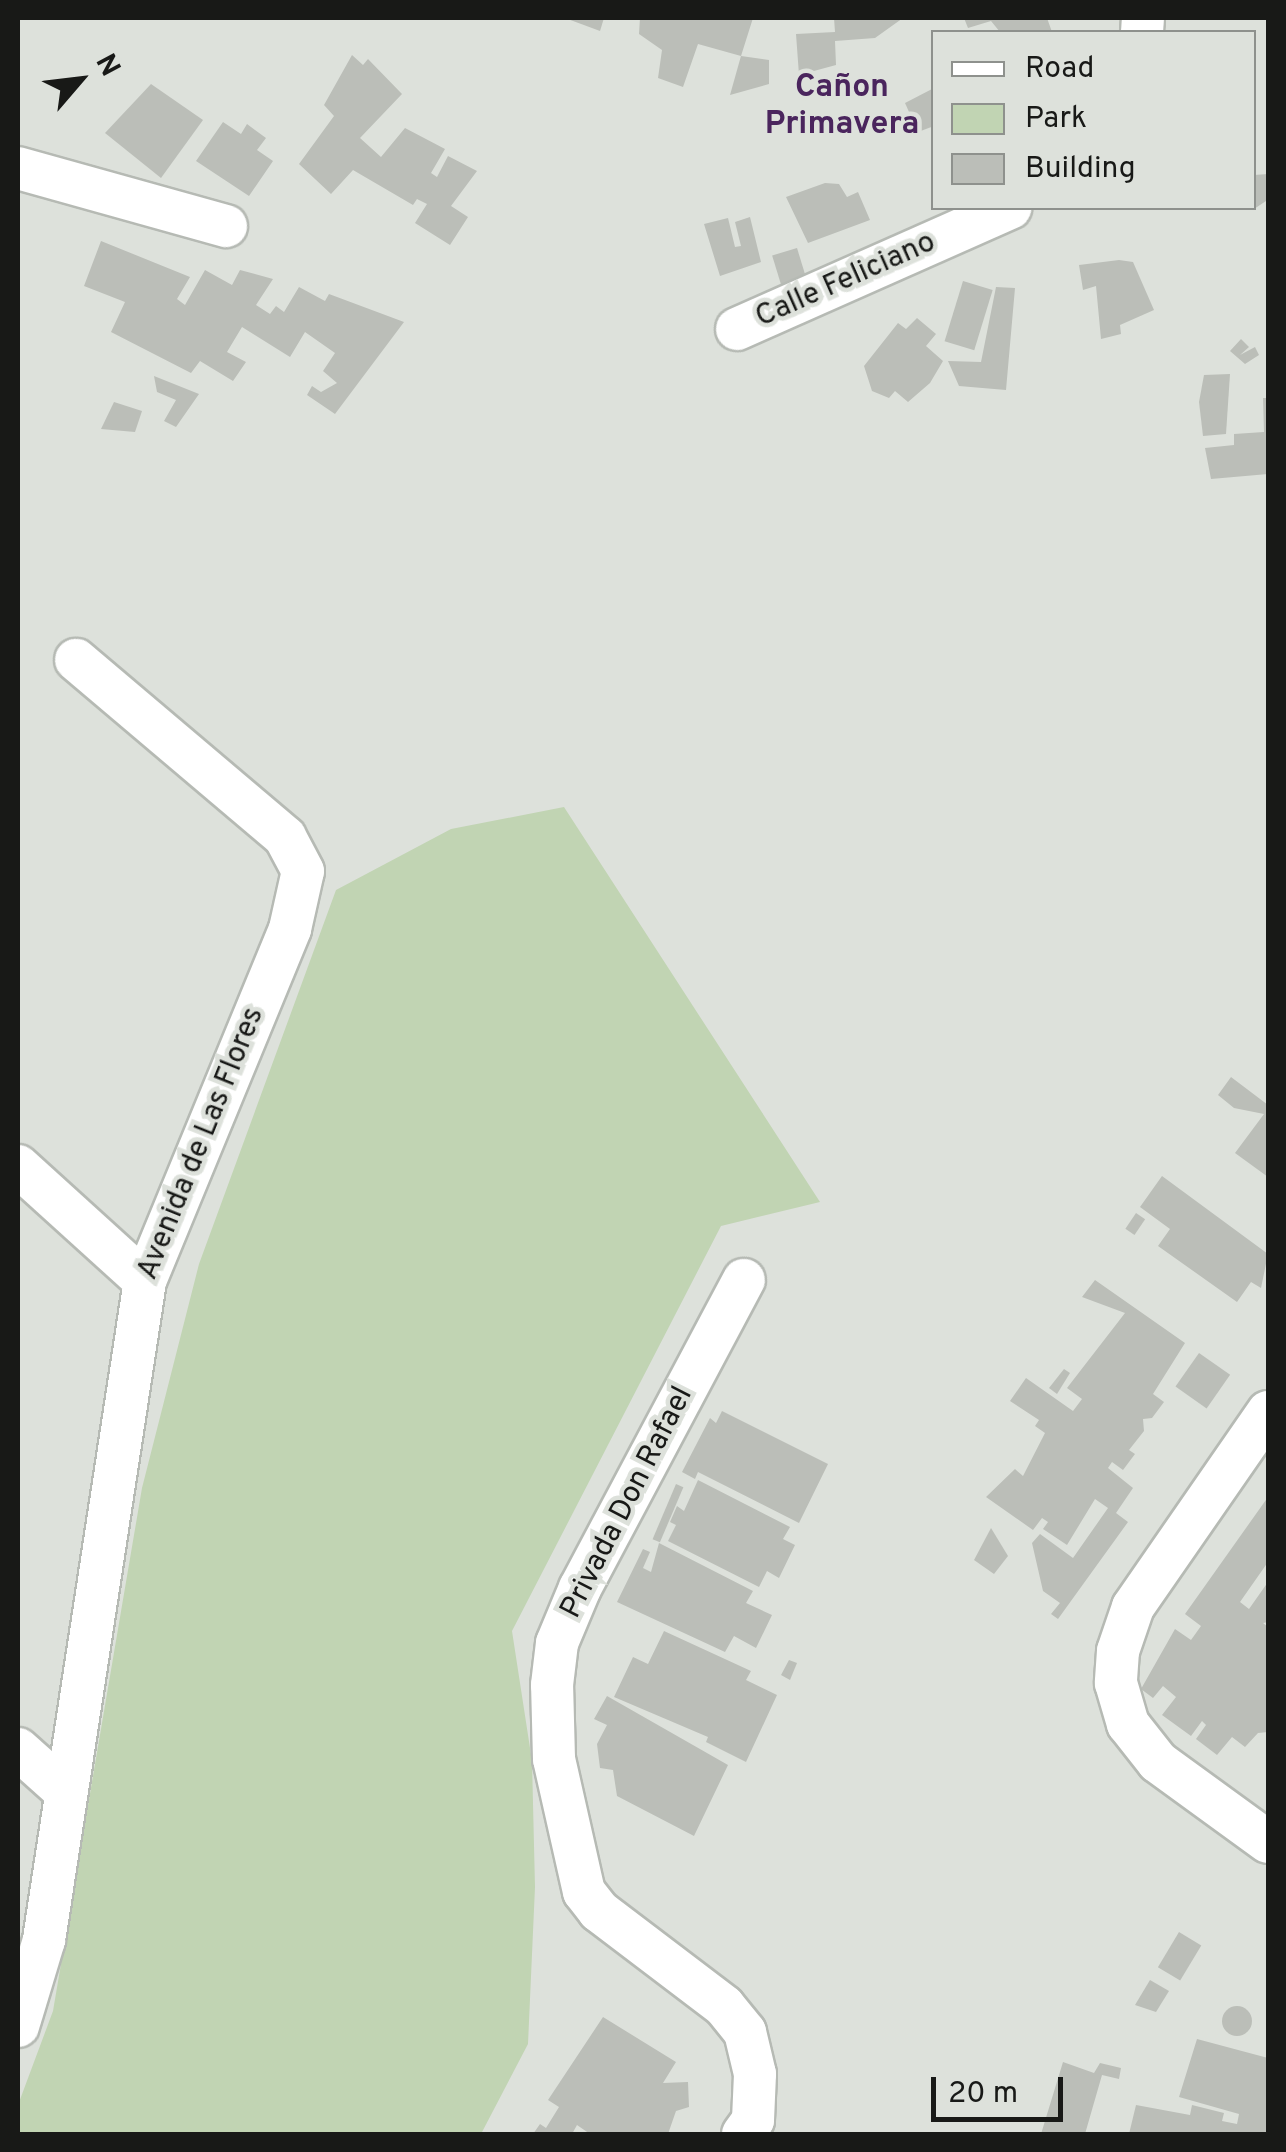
<!DOCTYPE html>
<html>
<head>
<meta charset="utf-8">
<style>
  body { margin:0 }
  #map { position:relative; width:1286px; height:2152px; overflow:hidden; background:#dde1db; font-family:Overpass,sans-serif }
  div>[style] { position:absolute }
  [style*='--x'] { left:calc(var(--x)*1px); top:calc(var(--y)*1px); width:calc(var(--w)*1px); rotate:calc(var(--a)*1deg) }
  .green>* { inset:0; background:#c1d4b3 }
  .building>* { inset:0; background:#bbbeb8; transform-origin:0 0 }
  .round { border-radius:50% }
  .roads { filter:drop-shadow(2px 0 #b6bab4) drop-shadow(-2px 0 #b6bab4) drop-shadow(0 2px #b6bab4) drop-shadow(0 -2px #b6bab4) }
  .street>* { height:42px; margin:-21px; padding:0 21px; transform-origin:21px; border-radius:21px; background:#fff }
  span { translate:-50% -50%; white-space:nowrap; text-align:center; line-height:1.15; -webkit-text-stroke:9px #dde1db; paint-order:stroke }
  .street-label { font-size:30px; color:#181917 }
  .neighbourhood-label { font-size:32px; color:#4a255d; font-weight:700 }
  .frame { position:absolute; inset:0; border:20px solid #181917; pointer-events:none }
  .legend { position:absolute; left:931px; top:30px; width:325px; height:180px; box-sizing:border-box; background:#dde1db; border:2px solid #8e918d; margin:0; padding:12px 18px; list-style:none; font-size:30px; color:#181917 }
  .legend li { display:flex; align-items:center; gap:20px; height:50px }
  .legend b { width:50px; border:2px solid #8e918d }
  .north { position:absolute; left:30px; top:30px; width:100px; height:100px; -webkit-text-stroke:8px #dde1db; paint-order:stroke; rotate:62deg; font-size:28px; font-weight:700; line-height:40px; text-align:center; color:#181917 }
  .north::after { content:''; display:block; margin:auto; width:35px; height:45px; background:#181917; clip-path:polygon(50% 0,100% 100%,50% 72%,0 100%) }
  .scale { position:absolute; left:931px; top:2077px; width:132px; height:45px; box-sizing:border-box; border:5px solid #181917; border-top:0; padding-left:12px; font-size:30px; line-height:35px; white-space:nowrap; color:#181917; -webkit-text-stroke:8px #dde1db; paint-order:stroke }
</style>
</head>
<body>
<div id="map">
  <div class="green">
    <div style="clip-path:polygon(564px 807px,820px 1202px,721px 1226px,512px 1631px,532px 1761px,535px 1887px,528px 2044px,481px 2134px,18px 2134px,18px 2105px,53px 2011px,142px 1488px,199px 1264px,336px 890px,451px 829px)"></div>
  </div>
  <div class="building">
    <div style="clip-path:polygon(565px 18px,604px 18px,600px 31px)"></div>
    <div style="clip-path:polygon(640px 18px,753px 18px,741px 56px,698px 44px,683px 87px,658px 78px,662px 50px,639px 34px)"></div>
    <div style="clip-path:polygon(834px 18px,903px 18px,875px 38px,835px 41px,836px 65px,799px 75px,796px 34px,835px 32px)"></div>
    <div style="clip-path:polygon(964px 18px,1047px 18px,1052px 32px,1000px 32px,991px 21px,968px 28px)"></div>
    <div style="clip-path:polygon(352px 55px,363px 65px,368px 59px,402px 94px,360px 138px,381px 157px,405px 128px,445px 149px,431px 173px,437px 177px,448px 156px,477px 171px,451px 206px,468px 217px,450px 245px,415px 223px,427px 204px,417px 199px,413px 205px,353px 170px,331px 194px,299px 164px,334px 116px,324px 105px)"></div>
    <div style="clip-path:polygon(741px 56px,769px 60px,769px 84px,730px 95px)"></div>
    <div style="clip-path:polygon(151px 84px,203px 120px,161px 178px,105px 133px)"></div>
    <div style="clip-path:polygon(934px 88px,934px 126px,918px 132px,905px 103px)"></div>
    <div style="clip-path:polygon(223px 122px,241px 134px,247px 124px,266px 138px,257px 150px,273px 161px,249px 196px,196px 161px)"></div>
    <div style="clip-path:polygon(1268px 174px,1266px 201px,1254px 209px,1254px 175px)"></div>
    <div style="clip-path:polygon(825px 183px,839px 184px,847px 197px,858px 192px,870px 220px,808px 243px,786px 197px)"></div>
    <div style="clip-path:polygon(750px 217px,761px 262px,720px 276px,704px 224px,728px 218px,735px 247px,741px 246px,735px 222px)"></div>
    <div style="clip-path:polygon(101px 241px,190px 277px,177px 299px,185px 305px,205px 270px,232px 285px,240px 270px,273px 279px,256px 305px,270px 314px,276px 306px,284px 312px,299px 287px,325px 301px,329px 294px,404px 322px,335px 414px,307px 395px,312px 386px,321px 392px,337px 383px,323px 371px,335px 353px,305px 332px,290px 357px,242px 327px,227px 352px,246px 362px,233px 381px,200px 361px,191px 373px,111px 332px,125px 302px,84px 286px)"></div>
    <div style="left:797px;top:248px;width:34px;height:26px;rotate:73deg"></div>
    <div style="clip-path:polygon(1119px 260px,1133px 262px,1154px 310px,1120px 325px,1121px 334px,1101px 339px,1096px 286px,1083px 290px,1079px 265px)"></div>
    <div style="left:963px;top:281px;width:31px;height:63px;rotate:17deg"></div>
    <div style="clip-path:polygon(996px 287px,1015px 288px,1006px 390px,959px 386px,948px 361px,981px 362px)"></div>
    <div style="clip-path:polygon(917px 318px,936px 334px,926px 346px,943px 361px,930px 383px,908px 402px,895px 391px,889px 398px,872px 391px,864px 366px,898px 323px,906px 329px)"></div>
    <div style="clip-path:polygon(1241px 339px,1249px 347px,1240px 355px,1255px 347px,1259px 355px,1245px 364px,1230px 351px)"></div>
    <div style="clip-path:polygon(1230px 374px,1226px 434px,1203px 436px,1199px 402px,1204px 375px)"></div>
    <div style="clip-path:polygon(154px 376px,199px 394px,176px 427px,164px 421px,176px 400px,157px 392px)"></div>
    <div style="clip-path:polygon(1263px 398px,1268px 398px,1268px 474px,1211px 479px,1205px 448px,1234px 445px,1234px 434px,1264px 432px)"></div>
    <div style="clip-path:polygon(114px 402px,142px 411px,135px 432px,101px 429px)"></div>
    <div style="clip-path:polygon(1231px 1077px,1268px 1105px,1268px 1177px,1235px 1153px,1264px 1114px,1234px 1108px,1218px 1095px)"></div>
    <div style="clip-path:polygon(1162px 1176px,1268px 1254px,1261px 1288px,1251px 1282px,1237px 1302px,1158px 1246px,1170px 1229px,1140px 1207px)"></div>
    <div style="left:1136px;top:1213px;width:11px;height:19px;rotate:34deg"></div>
    <div style="clip-path:polygon(1095px 1280px,1185px 1343px,1153px 1394px,1164px 1402px,1152px 1418px,1143px 1419px,1144px 1431px,1129px 1450px,1135px 1454px,1123px 1470px,1112px 1462px,1108px 1468px,1133px 1488px,1116px 1513px,1128px 1522px,1058px 1619px,1051px 1614px,1060px 1603px,1043px 1591px,1032px 1543px,1040px 1534px,1073px 1558px,1108px 1508px,1095px 1499px,1067px 1545px,1043px 1529px,1048px 1522px,1042px 1518px,1033px 1530px,986px 1497px,1015px 1469px,1023px 1476px,1045px 1433px,1035px 1426px,1039px 1420px,1010px 1401px,1026px 1378px,1073px 1411px,1082px 1399px,1067px 1388px,1125px 1313px,1082px 1297px)"></div>
    <div style="left:1199px;top:1353px;width:38px;height:41px;rotate:35deg"></div>
    <div style="clip-path:polygon(1064px 1369px,1070px 1373px,1057px 1394px,1049px 1388px)"></div>
    <div style="clip-path:polygon(722px 1411px,828px 1464px,799px 1523px,698px 1472px,695px 1479px,682px 1472px,710px 1418px,716px 1423px)"></div>
    <div style="clip-path:polygon(698px 1480px,790px 1527px,783px 1539px,795px 1545px,779px 1578px,767px 1571px,759px 1587px,668px 1541px,676px 1525px,670px 1522px,677px 1506px,684px 1511px)"></div>
    <div style="left:676px;top:1484px;width:8px;height:60px;rotate:23deg"></div>
    <div style="clip-path:polygon(1268px 1497px,1268px 1562px,1240px 1602px,1249px 1609px,1268px 1582px,1268px 1622px,1263px 1623px,1268px 1627px,1268px 1732px,1258px 1733px,1245px 1747px,1232px 1737px,1217px 1755px,1196px 1739px,1206px 1725px,1202px 1721px,1191px 1736px,1162px 1715px,1176px 1697px,1163px 1686px,1153px 1698px,1141px 1689px,1175px 1629px,1191px 1640px,1201px 1626px,1185px 1614px)"></div>
    <div style="clip-path:polygon(991px 1528px,1008px 1556px,994px 1574px,974px 1560px)"></div>
    <div style="clip-path:polygon(659px 1543px,753px 1591px,746px 1603px,772px 1615px,756px 1648px,734px 1636px,725px 1652px,617px 1602px,643px 1549px,650px 1552px,643px 1568px,651px 1572px)"></div>
    <div style="clip-path:polygon(664px 1631px,751px 1671px,746px 1680px,777px 1695px,746px 1762px,706px 1742px,708px 1737px,614px 1697px,633px 1657px,648px 1664px)"></div>
    <div style="clip-path:polygon(789px 1660px,797px 1663px,790px 1680px,781px 1675px)"></div>
    <div style="clip-path:polygon(607px 1696px,728px 1765px,694px 1836px,617px 1796px,613px 1770px,600px 1768px,597px 1744px,607px 1725px,594px 1719px)"></div>
    <div style="left:1179px;top:1932px;width:26px;height:41px;rotate:31deg"></div>
    <div style="clip-path:polygon(1150px 1980px,1169px 1991px,1156px 2012px,1135px 2005px)"></div>
    <div class="round" style="left:1222px;top:2006px;width:30px;height:30px"></div>
    <div style="clip-path:polygon(603px 2017px,676px 2062px,663px 2083px,688px 2082px,689px 2107px,676px 2111px,668px 2134px,590px 2134px,577px 2125px,572px 2134px,533px 2134px,540px 2124px,546px 2128px,559px 2107px,548px 2100px)"></div>
    <div style="clip-path:polygon(1197px 2039px,1268px 2058px,1268px 2134px,1129px 2134px,1136px 2105px,1190px 2115px,1192px 2105px,1224px 2113px,1222px 2121px,1237px 2124px,1239px 2114px,1179px 2097px)"></div>
    <div style="clip-path:polygon(1063px 2062px,1094px 2073px,1100px 2063px,1121px 2068px,1119px 2079px,1102px 2075px,1085px 2134px,1041px 2134px)"></div>
  </div>
  <div class="roads">
    <div class="street">
      <div style="--x:1142;--y:32;--w:14;--a:-86"></div>
      <div style="--x:18;--y:168;--w:216;--a:15.6"></div>
      <div style="--x:737;--y:329;--w:299;--a:-23.9"></div>
      <div style="--x:18;--y:1166;--w:171;--a:42.2"></div>
      <div style="--x:1268;--y:1412;--w:237;--a:124.7"></div>
      <div style="--x:1133;--y:1607;--w:46;--a:108.8"></div>
      <div style="--x:1118;--y:1651;--w:32;--a:94"></div>
      <div style="--x:1116;--y:1683;--w:43;--a:73.7"></div>
      <div style="--x:1128;--y:1724;--w:48;--a:51.7"></div>
      <div style="--x:1158;--y:1762;--w:136;--a:36"></div>
      <div style="--x:18;--y:1749;--w:63;--a:41.8"></div>
      <div style="--x:18;--y:2026;--w:90;--a:-73.2"></div>
      <div style="--x:44;--y:1940;--w:667;--a:-81.29"></div>
      <div style="--x:145;--y:1281;--w:381;--a:-67.6"></div>
      <div style="--x:290;--y:929;--w:59;--a:-77.4"></div>
      <div style="--x:303;--y:871;--w:38;--a:-118"></div>
      <div style="--x:285;--y:837;--w:274;--a:-139.7"></div>
      <div style="--x:743;--y:2134;--w:17;--a:-54"></div>
      <div style="--x:753;--y:2120;--w:46;--a:-87.5"></div>
      <div style="--x:755;--y:2074;--w:43;--a:-103.4"></div>
      <div style="--x:745;--y:2032;--w:33;--a:-129"></div>
      <div style="--x:724;--y:2006;--w:157;--a:-142.8"></div>
      <div style="--x:599;--y:1911;--w:24;--a:-128"></div>
      <div style="--x:584;--y:1892;--w:136;--a:-102.7"></div>
      <div style="--x:554;--y:1759;--w:74;--a:-91.5"></div>
      <div style="--x:552;--y:1685;--w:42;--a:-83.2"></div>
      <div style="--x:557;--y:1643;--w:60;--a:-67.3"></div>
      <div style="--x:580;--y:1588;--w:349;--a:-62"></div>
    </div>
  </div>
  <div class="street-label">
    <span style="left:846px;top:281px;rotate:-24deg">Calle Feliciano</span>
    <span style="left:202px;top:1144px;rotate:-68deg">Avenida de Las Flores</span>
    <span style="left:628px;top:1503px;rotate:-63deg">Privada Don Rafael</span>
  </div>
  <div class="neighbourhood-label">
    <span style="left:842px;top:107px">Cañon<br>Primavera</span>
  </div>
  <div class="frame"></div>
  <ul class="legend">
  <li><b style="height:12px;background:#fff"></b>Road</li>
  <li><b style="height:28px;background:#c1d4b3"></b>Park</li>
  <li><b style="height:28px;background:#bbbeb8"></b>Building</li>
  </ul>
  <div class="north">N</div>
  <div class="scale">20 m</div>
</div>
</body>
</html>
